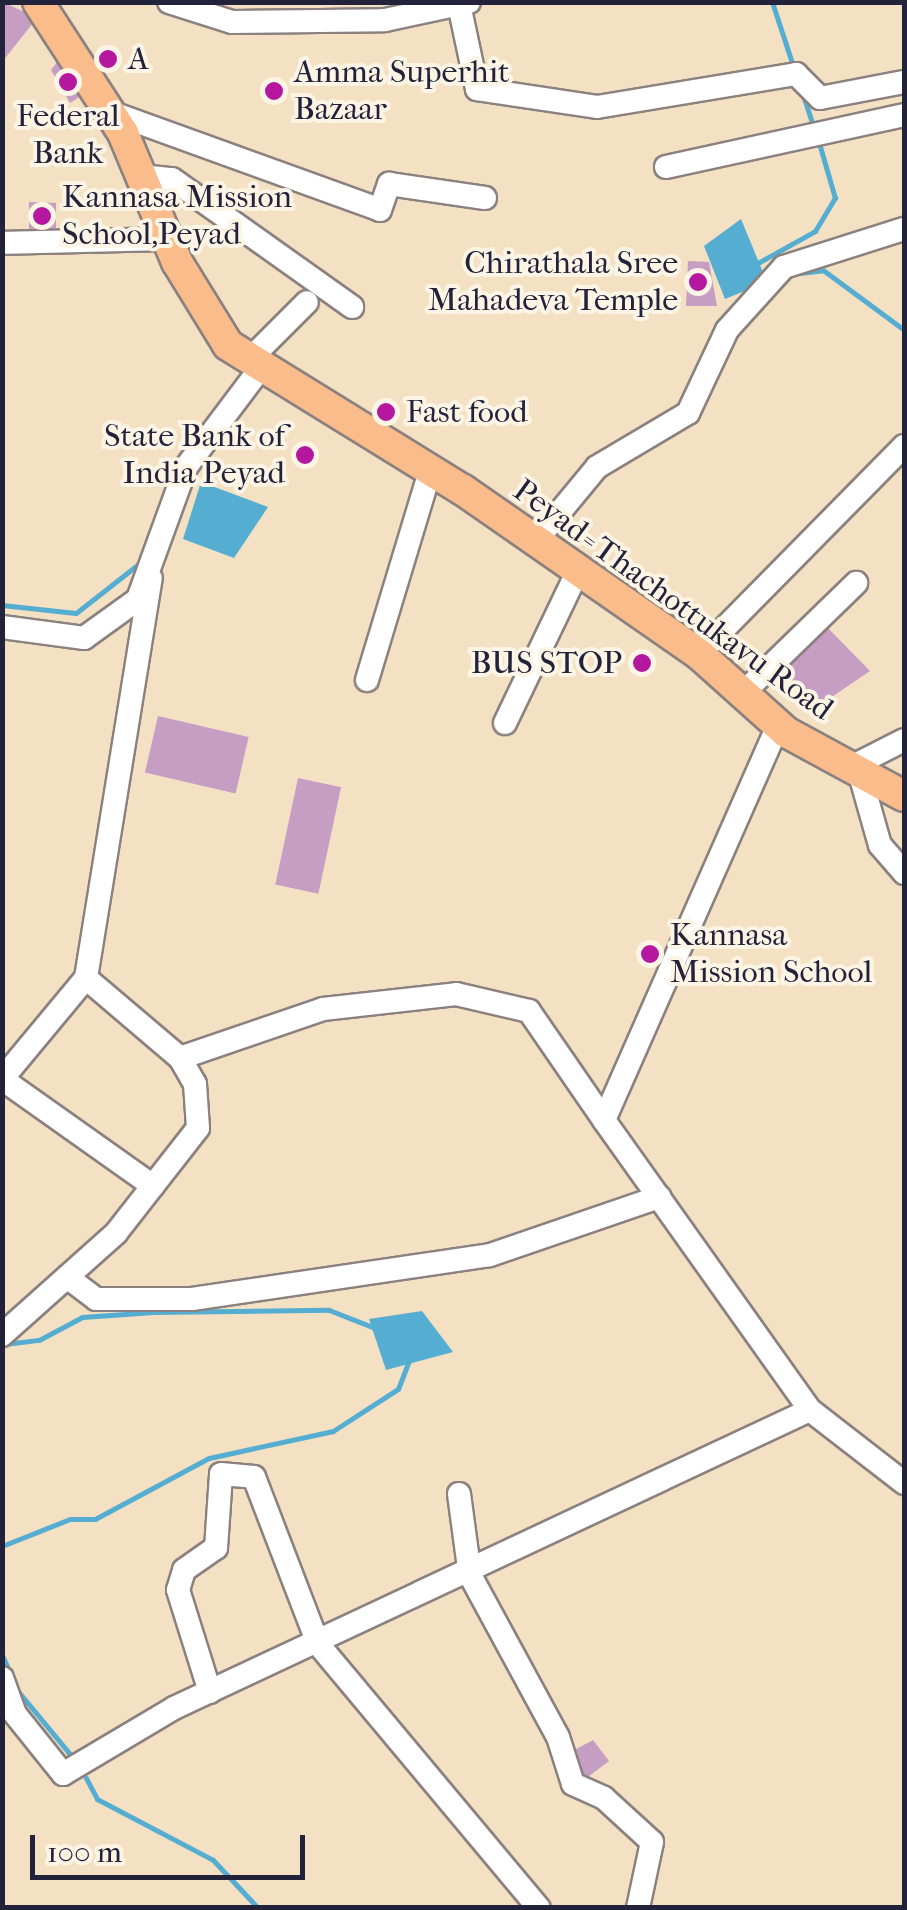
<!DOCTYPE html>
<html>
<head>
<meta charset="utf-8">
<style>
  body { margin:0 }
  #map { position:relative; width:907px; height:1910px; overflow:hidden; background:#f4e0c3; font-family:"IM FELL French Canon",serif }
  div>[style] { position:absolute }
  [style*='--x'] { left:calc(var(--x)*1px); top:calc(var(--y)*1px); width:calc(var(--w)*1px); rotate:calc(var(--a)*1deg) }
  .water>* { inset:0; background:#55aed2 }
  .stream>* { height:5px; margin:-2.5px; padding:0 2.5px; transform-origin:2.5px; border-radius:2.5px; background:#55aed2 }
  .building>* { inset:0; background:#c69dc3; transform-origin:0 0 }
  .roads { filter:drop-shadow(2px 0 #8b817f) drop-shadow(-2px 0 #8b817f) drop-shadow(0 2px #8b817f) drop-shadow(0 -2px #8b817f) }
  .minor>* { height:22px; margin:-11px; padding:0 11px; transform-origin:11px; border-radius:11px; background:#fff }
  .major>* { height:30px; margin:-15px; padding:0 15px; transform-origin:15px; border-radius:15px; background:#fabc8b }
  .dots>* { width:28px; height:28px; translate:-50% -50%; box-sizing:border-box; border:5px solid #fcf5e5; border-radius:50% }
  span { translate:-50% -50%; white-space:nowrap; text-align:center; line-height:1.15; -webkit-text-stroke:8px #fcf5e5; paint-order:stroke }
  .poi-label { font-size:32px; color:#22223b }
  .left { translate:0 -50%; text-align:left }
  .right { translate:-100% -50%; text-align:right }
  .street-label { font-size:32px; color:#22223b }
  .frame { position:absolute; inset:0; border:5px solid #22223b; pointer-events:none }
  .scale { position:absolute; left:30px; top:1835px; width:275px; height:45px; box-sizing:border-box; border:5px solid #22223b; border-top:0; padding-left:12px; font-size:30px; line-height:35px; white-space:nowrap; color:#22223b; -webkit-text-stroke:8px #fcf5e5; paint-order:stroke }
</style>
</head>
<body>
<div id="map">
  <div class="water">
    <div style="clip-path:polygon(741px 219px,767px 282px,725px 299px,704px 246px)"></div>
    <div style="clip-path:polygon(201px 482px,268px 507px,234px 558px,183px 539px)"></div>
    <div style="clip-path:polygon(422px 1311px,453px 1352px,386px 1370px,369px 1319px)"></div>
  </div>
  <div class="stream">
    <div style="--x:772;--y:2;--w:67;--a:71.8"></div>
    <div style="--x:803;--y:95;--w:35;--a:72"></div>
    <div style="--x:756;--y:264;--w:68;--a:-29.2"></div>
    <div style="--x:815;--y:231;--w:39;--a:-59"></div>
    <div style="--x:835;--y:198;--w:57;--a:-106.2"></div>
    <div style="--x:800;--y:273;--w:23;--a:-7"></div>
    <div style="--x:823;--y:270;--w:101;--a:36.5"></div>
    <div style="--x:2;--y:605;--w:74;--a:6.2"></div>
    <div style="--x:76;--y:613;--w:83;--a:-38.1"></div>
    <div style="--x:5;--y:1344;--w:34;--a:-7"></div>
    <div style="--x:39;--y:1340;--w:49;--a:-28.1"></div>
    <div style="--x:82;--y:1317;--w:72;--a:-4"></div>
    <div style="--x:154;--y:1312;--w:175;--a:-0.7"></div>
    <div style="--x:329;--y:1310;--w:49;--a:21.4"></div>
    <div style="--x:2;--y:1546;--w:73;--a:-21.7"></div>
    <div style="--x:70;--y:1519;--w:25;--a:0"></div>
    <div style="--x:95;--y:1519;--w:129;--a:-28.2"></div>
    <div style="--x:209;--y:1458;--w:127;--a:-12.3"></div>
    <div style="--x:333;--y:1431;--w:77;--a:-32.9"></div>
    <div style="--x:398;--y:1389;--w:30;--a:-69"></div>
    <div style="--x:2;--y:1655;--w:22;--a:66"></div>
    <div style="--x:17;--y:1690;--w:89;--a:50.4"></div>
    <div style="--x:86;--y:1778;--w:24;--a:62"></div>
    <div style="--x:97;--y:1799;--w:131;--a:27.7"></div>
    <div style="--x:213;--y:1860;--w:66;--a:46.8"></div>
  </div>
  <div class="building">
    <div style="clip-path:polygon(3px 2px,37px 18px,2px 62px,2px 5px)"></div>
    <div style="clip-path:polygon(62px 56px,84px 94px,70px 103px,51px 70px)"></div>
    <div style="clip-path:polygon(29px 202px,56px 203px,56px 228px,29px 233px)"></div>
    <div style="clip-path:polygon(688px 261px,709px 262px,717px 306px,686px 306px)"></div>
    <div style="clip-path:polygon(823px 623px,870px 671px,817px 707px,777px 666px)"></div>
    <div style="left:158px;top:716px;width:93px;height:58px;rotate:13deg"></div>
    <div style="left:298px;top:778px;width:44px;height:109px;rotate:12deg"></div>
    <div style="clip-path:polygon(593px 1740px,609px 1761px,584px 1780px,567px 1754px)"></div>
  </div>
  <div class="roads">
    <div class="minor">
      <div style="--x:169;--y:2;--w:66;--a:17.6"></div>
      <div style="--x:232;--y:22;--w:153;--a:-0.7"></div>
      <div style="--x:385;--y:20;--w:86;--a:-12.1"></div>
      <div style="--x:460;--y:9;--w:82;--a:78"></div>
      <div style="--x:477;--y:89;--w:121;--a:8.5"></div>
      <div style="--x:597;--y:107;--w:202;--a:-9.4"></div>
      <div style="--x:796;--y:74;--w:34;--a:45"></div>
      <div style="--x:820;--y:98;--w:86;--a:-10.8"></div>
      <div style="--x:110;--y:112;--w:287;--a:19.9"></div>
      <div style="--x:380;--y:210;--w:28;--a:-71"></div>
      <div style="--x:389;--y:184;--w:97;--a:8.3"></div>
      <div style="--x:666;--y:167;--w:244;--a:-12.3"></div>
      <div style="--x:141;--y:176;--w:31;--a:6"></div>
      <div style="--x:172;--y:179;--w:221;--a:35.4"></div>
      <div style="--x:2;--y:243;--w:165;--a:-1.4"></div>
      <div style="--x:248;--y:361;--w:83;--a:-45"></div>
      <div style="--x:535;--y:542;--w:97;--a:-50.4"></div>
      <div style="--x:597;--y:467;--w:106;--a:-30.7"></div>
      <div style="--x:688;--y:413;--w:92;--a:-64.8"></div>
      <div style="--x:727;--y:330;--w:85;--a:-47.9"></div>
      <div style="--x:784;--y:267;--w:126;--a:-17.6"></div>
      <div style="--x:2;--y:627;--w:83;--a:7.6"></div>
      <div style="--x:84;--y:638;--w:67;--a:-35.8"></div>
      <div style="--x:138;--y:599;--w:140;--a:-70"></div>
      <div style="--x:186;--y:467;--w:121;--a:-53"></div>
      <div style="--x:699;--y:654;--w:292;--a:-45.4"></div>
      <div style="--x:367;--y:680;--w:218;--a:-73.2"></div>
      <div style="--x:743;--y:693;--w:158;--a:-44.2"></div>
      <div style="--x:505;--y:723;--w:166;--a:-64.4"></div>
      <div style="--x:851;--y:767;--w:59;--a:-27"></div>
      <div style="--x:859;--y:771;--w:77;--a:74.2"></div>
      <div style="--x:880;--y:845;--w:37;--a:49"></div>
      <div style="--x:180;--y:1058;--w:151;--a:-18.9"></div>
      <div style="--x:323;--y:1009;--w:134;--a:-6.4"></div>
      <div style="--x:456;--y:994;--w:75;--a:13.1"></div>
      <div style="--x:529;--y:1011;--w:132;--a:55.5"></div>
      <div style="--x:2;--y:1079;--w:131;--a:-50.3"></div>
      <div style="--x:86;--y:978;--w:405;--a:-80.8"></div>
      <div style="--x:2;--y:1079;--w:185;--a:35.3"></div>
      <div style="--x:67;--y:1277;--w:36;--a:37"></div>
      <div style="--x:96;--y:1299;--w:96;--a:0"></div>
      <div style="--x:192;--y:1299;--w:301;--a:-8.4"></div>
      <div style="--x:490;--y:1255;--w:179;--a:-18.9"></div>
      <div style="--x:2;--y:1335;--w:153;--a:-41.8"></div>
      <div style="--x:116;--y:1233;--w:133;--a:-52"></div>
      <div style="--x:198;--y:1128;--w:44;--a:-93.9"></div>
      <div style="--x:195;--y:1084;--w:30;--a:-120"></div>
      <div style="--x:180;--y:1058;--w:123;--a:-139.6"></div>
      <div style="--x:810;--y:1410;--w:119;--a:37.8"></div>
      <div style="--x:459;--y:1494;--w:82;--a:82.3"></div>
      <div style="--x:470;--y:1575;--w:184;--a:61.5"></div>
      <div style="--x:558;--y:1737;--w:49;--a:72.3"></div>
      <div style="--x:573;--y:1784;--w:34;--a:24"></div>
      <div style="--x:604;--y:1798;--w:65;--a:42.5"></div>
      <div style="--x:652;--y:1842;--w:67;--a:102"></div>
      <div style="--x:2;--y:1678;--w:38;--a:70"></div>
      <div style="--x:15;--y:1714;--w:77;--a:51.3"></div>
      <div style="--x:63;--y:1774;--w:129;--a:-30.7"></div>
      <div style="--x:174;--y:1708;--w:702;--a:-25.11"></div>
      <div style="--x:810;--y:1410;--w:356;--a:-125.4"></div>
      <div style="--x:604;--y:1120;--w:432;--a:-66.2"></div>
      <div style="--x:210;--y:1692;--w:107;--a:-107.4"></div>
      <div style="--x:178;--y:1590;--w:21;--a:-73"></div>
      <div style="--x:184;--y:1570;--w:39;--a:-35"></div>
      <div style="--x:216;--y:1548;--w:74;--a:-86.1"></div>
      <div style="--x:221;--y:1474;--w:33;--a:5"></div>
      <div style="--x:254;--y:1477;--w:179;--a:69"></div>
      <div style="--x:318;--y:1644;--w:344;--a:50.1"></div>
    </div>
    <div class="major">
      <div style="--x:38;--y:2;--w:156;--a:57"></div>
      <div style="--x:123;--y:133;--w:140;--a:67.3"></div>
      <div style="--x:177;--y:262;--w:97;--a:58.4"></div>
      <div style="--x:228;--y:345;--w:276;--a:31.7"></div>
      <div style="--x:463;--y:490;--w:287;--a:34.8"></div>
      <div style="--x:699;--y:654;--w:117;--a:41.9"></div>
      <div style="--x:786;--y:732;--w:134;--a:28.5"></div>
    </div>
  </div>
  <div class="dots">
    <div style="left:108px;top:59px;background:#b5179e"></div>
    <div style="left:68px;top:82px;background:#b5179e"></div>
    <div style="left:274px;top:91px;background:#b5179e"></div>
    <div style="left:42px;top:216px;background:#b5179e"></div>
    <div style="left:698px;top:282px;background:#b5179e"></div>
    <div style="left:386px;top:412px;background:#b5179e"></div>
    <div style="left:305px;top:455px;background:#b5179e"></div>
    <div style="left:642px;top:663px;background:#b5179e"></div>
    <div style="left:650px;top:954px;background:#b5179e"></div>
  </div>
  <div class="poi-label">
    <span class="left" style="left:128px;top:59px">A</span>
    <span class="left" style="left:294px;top:91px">Amma Superhit<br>Bazaar</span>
    <span style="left:68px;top:135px">Federal<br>Bank</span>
    <span class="left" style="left:62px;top:216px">Kannasa Mission<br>School,Peyad</span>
    <span class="right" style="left:678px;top:282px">Chirathala Sree<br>Mahadeva Temple</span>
    <span class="left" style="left:406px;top:412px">Fast food</span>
    <span class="right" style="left:285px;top:455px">State Bank of<br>India Peyad</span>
    <span class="right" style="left:622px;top:663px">BUS STOP</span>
    <span class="left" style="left:670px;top:954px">Kannasa<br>Mission School</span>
  </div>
  <div class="street-label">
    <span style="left:673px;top:600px;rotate:36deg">Peyad=Thachottukavu Road</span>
  </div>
  <div class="frame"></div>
  <div class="scale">100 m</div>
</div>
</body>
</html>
